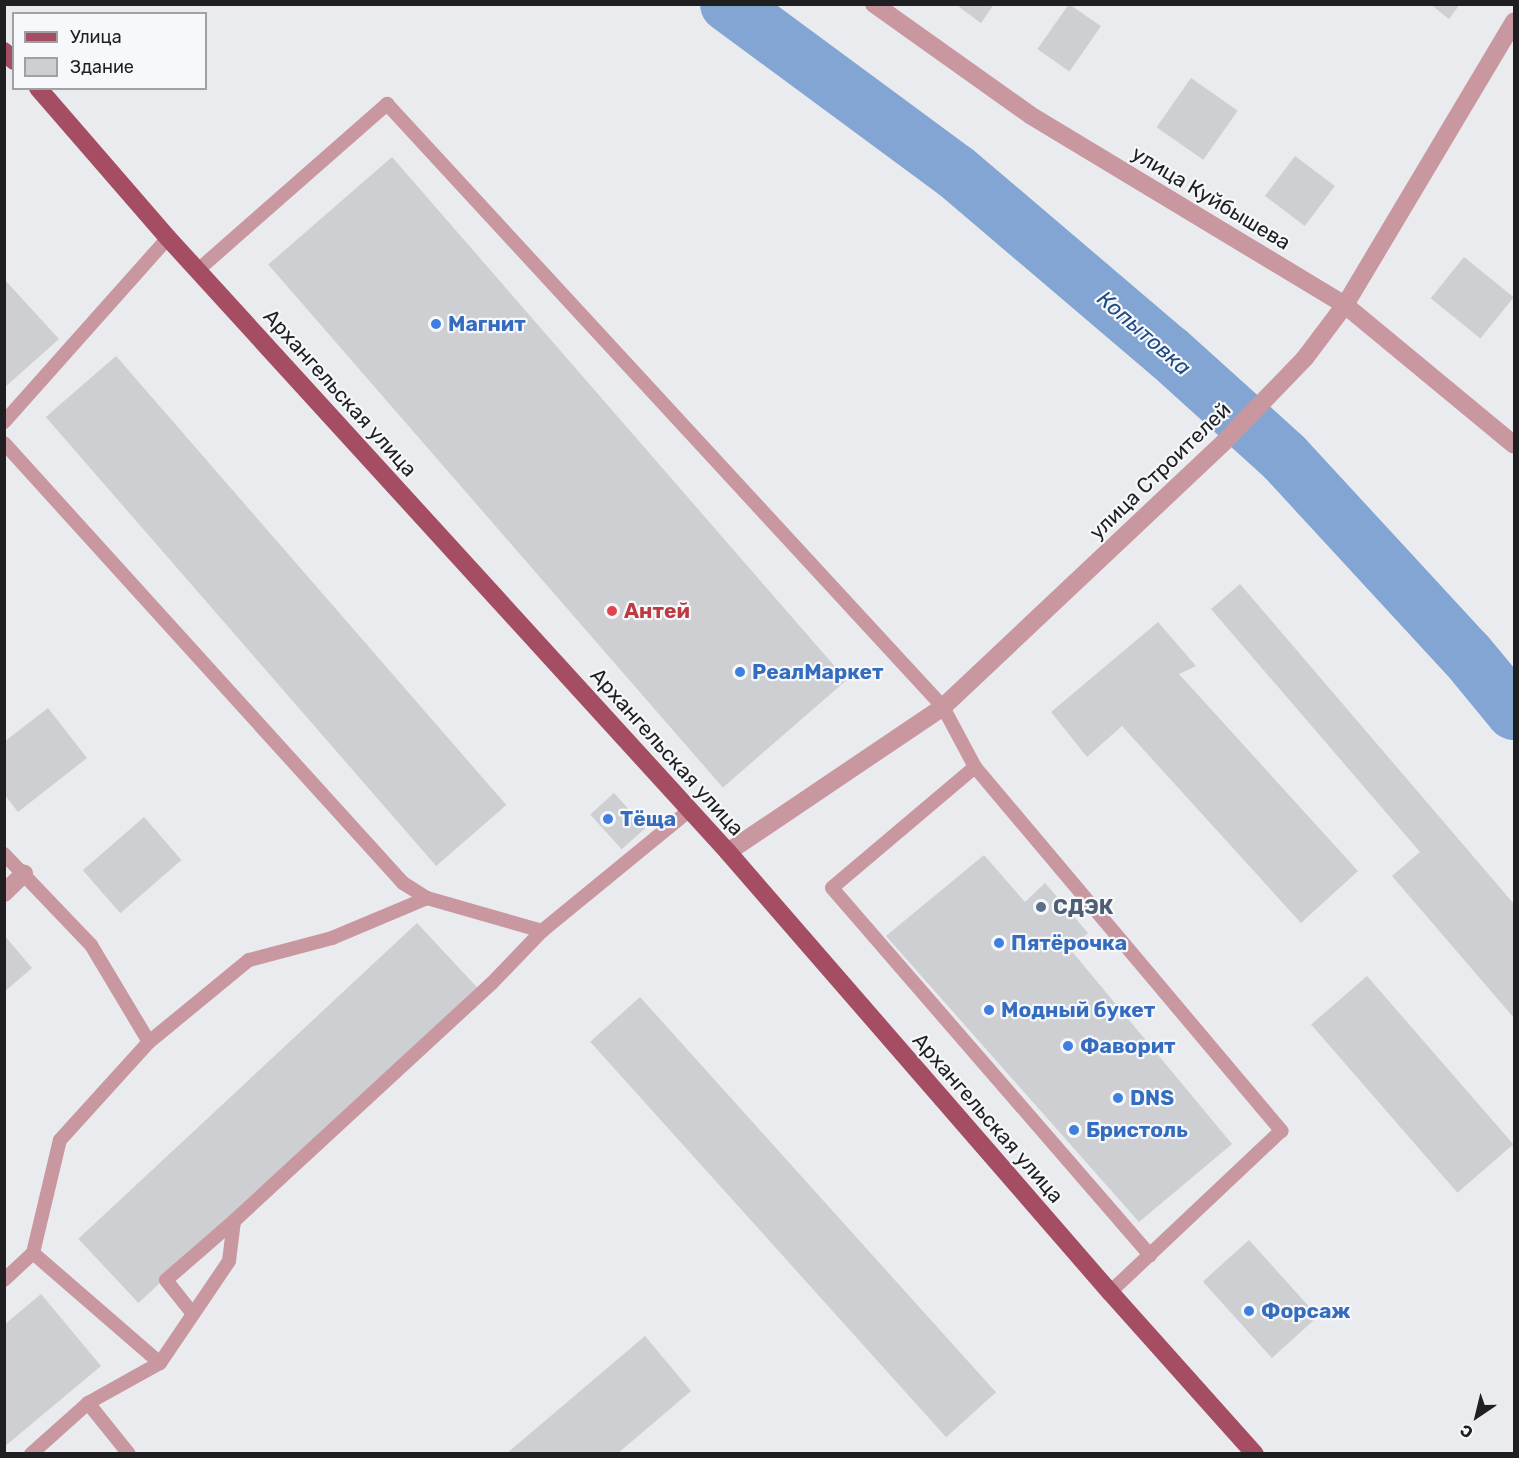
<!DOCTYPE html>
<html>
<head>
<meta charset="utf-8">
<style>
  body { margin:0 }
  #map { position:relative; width:1519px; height:1458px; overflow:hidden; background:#e9ebee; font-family:Rubik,sans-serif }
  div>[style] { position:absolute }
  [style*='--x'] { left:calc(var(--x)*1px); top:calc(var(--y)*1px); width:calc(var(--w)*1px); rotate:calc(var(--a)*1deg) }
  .river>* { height:56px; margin:-28px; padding:0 28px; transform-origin:28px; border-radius:28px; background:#83a5d3 }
  .building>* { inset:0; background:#cdcfd2; transform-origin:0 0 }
  .lane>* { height:14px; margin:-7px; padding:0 7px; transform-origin:7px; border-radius:7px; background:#c997a0 }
  .street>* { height:18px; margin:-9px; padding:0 9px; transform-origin:9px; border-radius:9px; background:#c997a0 }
  .primary>* { height:18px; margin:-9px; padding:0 9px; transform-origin:9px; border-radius:9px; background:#a54d62 }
  .dots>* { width:16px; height:16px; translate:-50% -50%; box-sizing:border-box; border:3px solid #f7f8fb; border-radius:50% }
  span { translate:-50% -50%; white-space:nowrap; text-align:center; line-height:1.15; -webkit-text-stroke:4.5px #f7f8fb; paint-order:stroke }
  .street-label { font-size:21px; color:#1f1f21 }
  .shop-label { font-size:21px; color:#366cbe; font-weight:700 }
  .left { translate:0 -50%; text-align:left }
  .health-label { font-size:21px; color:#be3a42; font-weight:700 }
  .service-label { font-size:21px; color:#4e5e75; font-weight:700 }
  .water-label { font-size:22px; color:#1f4b84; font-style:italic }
  .frame { position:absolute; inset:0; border:6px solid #1f1f21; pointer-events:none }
  .legend { position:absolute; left:12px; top:12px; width:195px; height:78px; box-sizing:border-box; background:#f7f8fb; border:2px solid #a1a1a4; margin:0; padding:8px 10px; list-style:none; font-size:18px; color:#1f1f21 }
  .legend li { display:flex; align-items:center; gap:12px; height:30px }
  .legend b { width:30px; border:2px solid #a1a1a4 }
  .north { position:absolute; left:1447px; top:1386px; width:60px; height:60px; -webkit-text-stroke:4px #f7f8fb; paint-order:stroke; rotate:215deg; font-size:16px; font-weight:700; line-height:24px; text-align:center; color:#1f1f21 }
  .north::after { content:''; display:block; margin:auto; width:21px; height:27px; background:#1f1f21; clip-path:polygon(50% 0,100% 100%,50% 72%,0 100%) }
</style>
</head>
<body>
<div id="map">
  <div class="river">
    <div style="--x:728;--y:4;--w:283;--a:36.4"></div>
    <div style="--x:956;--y:172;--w:280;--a:40.4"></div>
    <div style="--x:1169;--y:353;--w:155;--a:42.1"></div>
    <div style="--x:1284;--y:457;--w:270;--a:47.3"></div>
    <div style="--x:1467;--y:655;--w:74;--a:50.5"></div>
  </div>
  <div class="building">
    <div style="clip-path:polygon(955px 4px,994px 4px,981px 23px)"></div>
    <div style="left:1069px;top:4px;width:39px;height:55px;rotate:35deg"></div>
    <div style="clip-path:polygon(1430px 4px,1460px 4px,1449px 19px)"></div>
    <div style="left:1191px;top:78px;width:57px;height:60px;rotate:35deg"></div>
    <div style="left:1295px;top:156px;width:50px;height:50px;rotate:37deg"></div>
    <div style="left:392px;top:157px;width:693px;height:164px;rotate:49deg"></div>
    <div style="left:1464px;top:257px;width:64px;height:53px;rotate:39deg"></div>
    <div style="clip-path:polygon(4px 279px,59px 339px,4px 388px)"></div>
    <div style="left:116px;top:356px;width:595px;height:93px;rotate:49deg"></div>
    <div style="clip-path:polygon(1240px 584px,1514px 904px,1514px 1018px,1392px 876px,1420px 852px,1211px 609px)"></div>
    <div style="clip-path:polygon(1158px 622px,1196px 666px,1179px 674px,1358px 871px,1301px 923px,1122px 726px,1087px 757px,1051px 712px)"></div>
    <div style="clip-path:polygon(48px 708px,87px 758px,18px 812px,4px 794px,4px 742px)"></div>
    <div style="left:614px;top:793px;width:47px;height:32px;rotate:48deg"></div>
    <div style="left:144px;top:817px;width:57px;height:81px;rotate:49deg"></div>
    <div style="clip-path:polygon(984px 855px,1025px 902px,1045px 883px,1088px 933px,1070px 949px,1232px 1144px,1139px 1222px,886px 936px)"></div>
    <div style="left:417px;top:923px;width:88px;height:463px;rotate:47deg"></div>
    <div style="clip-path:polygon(4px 935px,32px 968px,4px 992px)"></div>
    <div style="left:1367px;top:976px;width:223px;height:74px;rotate:49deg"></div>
    <div style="left:640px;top:997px;width:532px;height:67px;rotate:48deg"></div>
    <div style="left:1249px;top:1240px;width:103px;height:62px;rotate:48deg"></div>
    <div style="clip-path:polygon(41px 1294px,101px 1366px,4px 1447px,4px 1325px)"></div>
    <div style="clip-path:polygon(645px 1336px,691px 1391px,617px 1454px,506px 1454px)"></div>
  </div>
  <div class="lane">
    <div style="--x:198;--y:270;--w:252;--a:-41.3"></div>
    <div style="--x:387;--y:104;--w:820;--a:47.32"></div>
    <div style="--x:943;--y:707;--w:68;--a:61.9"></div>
    <div style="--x:975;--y:767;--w:476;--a:49.9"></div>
    <div style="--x:1281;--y:1131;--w:235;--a:136.7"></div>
    <div style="--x:4;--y:422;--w:246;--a:-48.3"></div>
    <div style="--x:4;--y:443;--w:594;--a:47.8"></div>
    <div style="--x:403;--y:883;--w:28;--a:32"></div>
    <div style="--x:427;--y:898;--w:120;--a:16"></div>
    <div style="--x:975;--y:767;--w:187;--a:139.8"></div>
    <div style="--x:832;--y:888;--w:486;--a:49.1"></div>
    <div style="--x:4;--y:854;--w:126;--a:46.3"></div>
    <div style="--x:91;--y:945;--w:113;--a:59.1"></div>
    <div style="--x:33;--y:1253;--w:116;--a:-76.6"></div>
    <div style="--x:60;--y:1140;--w:132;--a:-47.8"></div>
    <div style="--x:149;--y:1042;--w:129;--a:-39.4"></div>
    <div style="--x:249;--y:960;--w:86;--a:-14.8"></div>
    <div style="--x:332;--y:938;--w:103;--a:-22.8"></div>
    <div style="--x:4;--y:1280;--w:40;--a:-43"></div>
    <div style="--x:33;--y:1253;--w:168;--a:40.9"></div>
    <div style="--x:160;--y:1363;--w:123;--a:-55.9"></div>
    <div style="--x:229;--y:1261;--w:40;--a:-82.9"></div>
    <div style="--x:193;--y:1314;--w:43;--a:-128.5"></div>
    <div style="--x:166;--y:1280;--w:90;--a:-40.9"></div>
    <div style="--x:234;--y:1221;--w:350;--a:-42.7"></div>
    <div style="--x:491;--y:984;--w:74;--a:-46.1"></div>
    <div style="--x:542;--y:931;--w:191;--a:-39.3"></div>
    <div style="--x:88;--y:1403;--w:65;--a:51.2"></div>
    <div style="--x:31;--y:1454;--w:76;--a:-41.8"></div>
    <div style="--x:88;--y:1403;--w:82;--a:-29.1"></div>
  </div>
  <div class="street">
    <div style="--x:874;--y:4;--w:191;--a:35.4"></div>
    <div style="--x:1030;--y:115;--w:368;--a:31.1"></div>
    <div style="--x:1345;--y:305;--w:219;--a:39.6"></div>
    <div style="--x:728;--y:852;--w:259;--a:-34"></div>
    <div style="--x:943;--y:707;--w:386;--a:-43.3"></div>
    <div style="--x:1224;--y:442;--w:117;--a:-46"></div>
    <div style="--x:1305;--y:358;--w:66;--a:-53"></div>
    <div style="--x:1345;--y:305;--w:330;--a:-59.2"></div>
    <div style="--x:4;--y:893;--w:28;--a:-44"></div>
  </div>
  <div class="primary">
    <div style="--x:4;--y:51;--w:14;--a:45"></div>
    <div style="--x:38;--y:88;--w:198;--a:49.1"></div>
    <div style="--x:168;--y:238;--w:831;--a:47.63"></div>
    <div style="--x:728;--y:852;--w:583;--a:49.04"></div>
    <div style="--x:1110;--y:1292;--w:217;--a:48.2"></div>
  </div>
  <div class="dots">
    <div style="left:436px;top:324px;background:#3f7fe0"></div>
    <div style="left:612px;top:611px;background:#e0444e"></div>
    <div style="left:740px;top:672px;background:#3f7fe0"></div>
    <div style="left:608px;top:819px;background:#3f7fe0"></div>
    <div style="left:1041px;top:907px;background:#5c6f8a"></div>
    <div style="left:999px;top:943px;background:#3f7fe0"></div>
    <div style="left:989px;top:1010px;background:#3f7fe0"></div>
    <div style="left:1068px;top:1046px;background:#3f7fe0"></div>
    <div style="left:1118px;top:1098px;background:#3f7fe0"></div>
    <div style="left:1074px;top:1130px;background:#3f7fe0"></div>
    <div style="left:1249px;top:1311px;background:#3f7fe0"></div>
  </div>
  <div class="street-label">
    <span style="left:1211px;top:198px;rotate:31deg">улица Куйбышева</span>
    <span style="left:340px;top:393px;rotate:48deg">Архангельская улица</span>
    <span style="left:1160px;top:471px;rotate:-44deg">улица Строителей</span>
    <span style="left:667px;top:752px;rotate:48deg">Архангельская улица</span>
    <span style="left:988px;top:1118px;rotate:49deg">Архангельская улица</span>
  </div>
  <div class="shop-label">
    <span class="left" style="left:448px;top:324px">Магнит</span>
    <span class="left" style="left:752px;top:672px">РеалМаркет</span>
    <span class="left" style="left:620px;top:819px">Тёща</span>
    <span class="left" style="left:1011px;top:943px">Пятёрочка</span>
    <span class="left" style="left:1001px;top:1010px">Модный букет</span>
    <span class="left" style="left:1080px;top:1046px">Фаворит</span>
    <span class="left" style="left:1130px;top:1098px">DNS</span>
    <span class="left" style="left:1086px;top:1130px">Бристоль</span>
    <span class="left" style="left:1261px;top:1311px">Форсаж</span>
  </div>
  <div class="health-label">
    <span class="left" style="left:624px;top:611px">Антей</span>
  </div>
  <div class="service-label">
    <span class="left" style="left:1053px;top:907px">СДЭК</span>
  </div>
  <div class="water-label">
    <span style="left:1144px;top:333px;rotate:41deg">Копытовка</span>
  </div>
  <div class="frame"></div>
  <ul class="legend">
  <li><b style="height:8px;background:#a54d62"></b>Улица</li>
  <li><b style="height:16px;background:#cdcfd2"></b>Здание</li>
  </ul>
  <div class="north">С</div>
</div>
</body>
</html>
